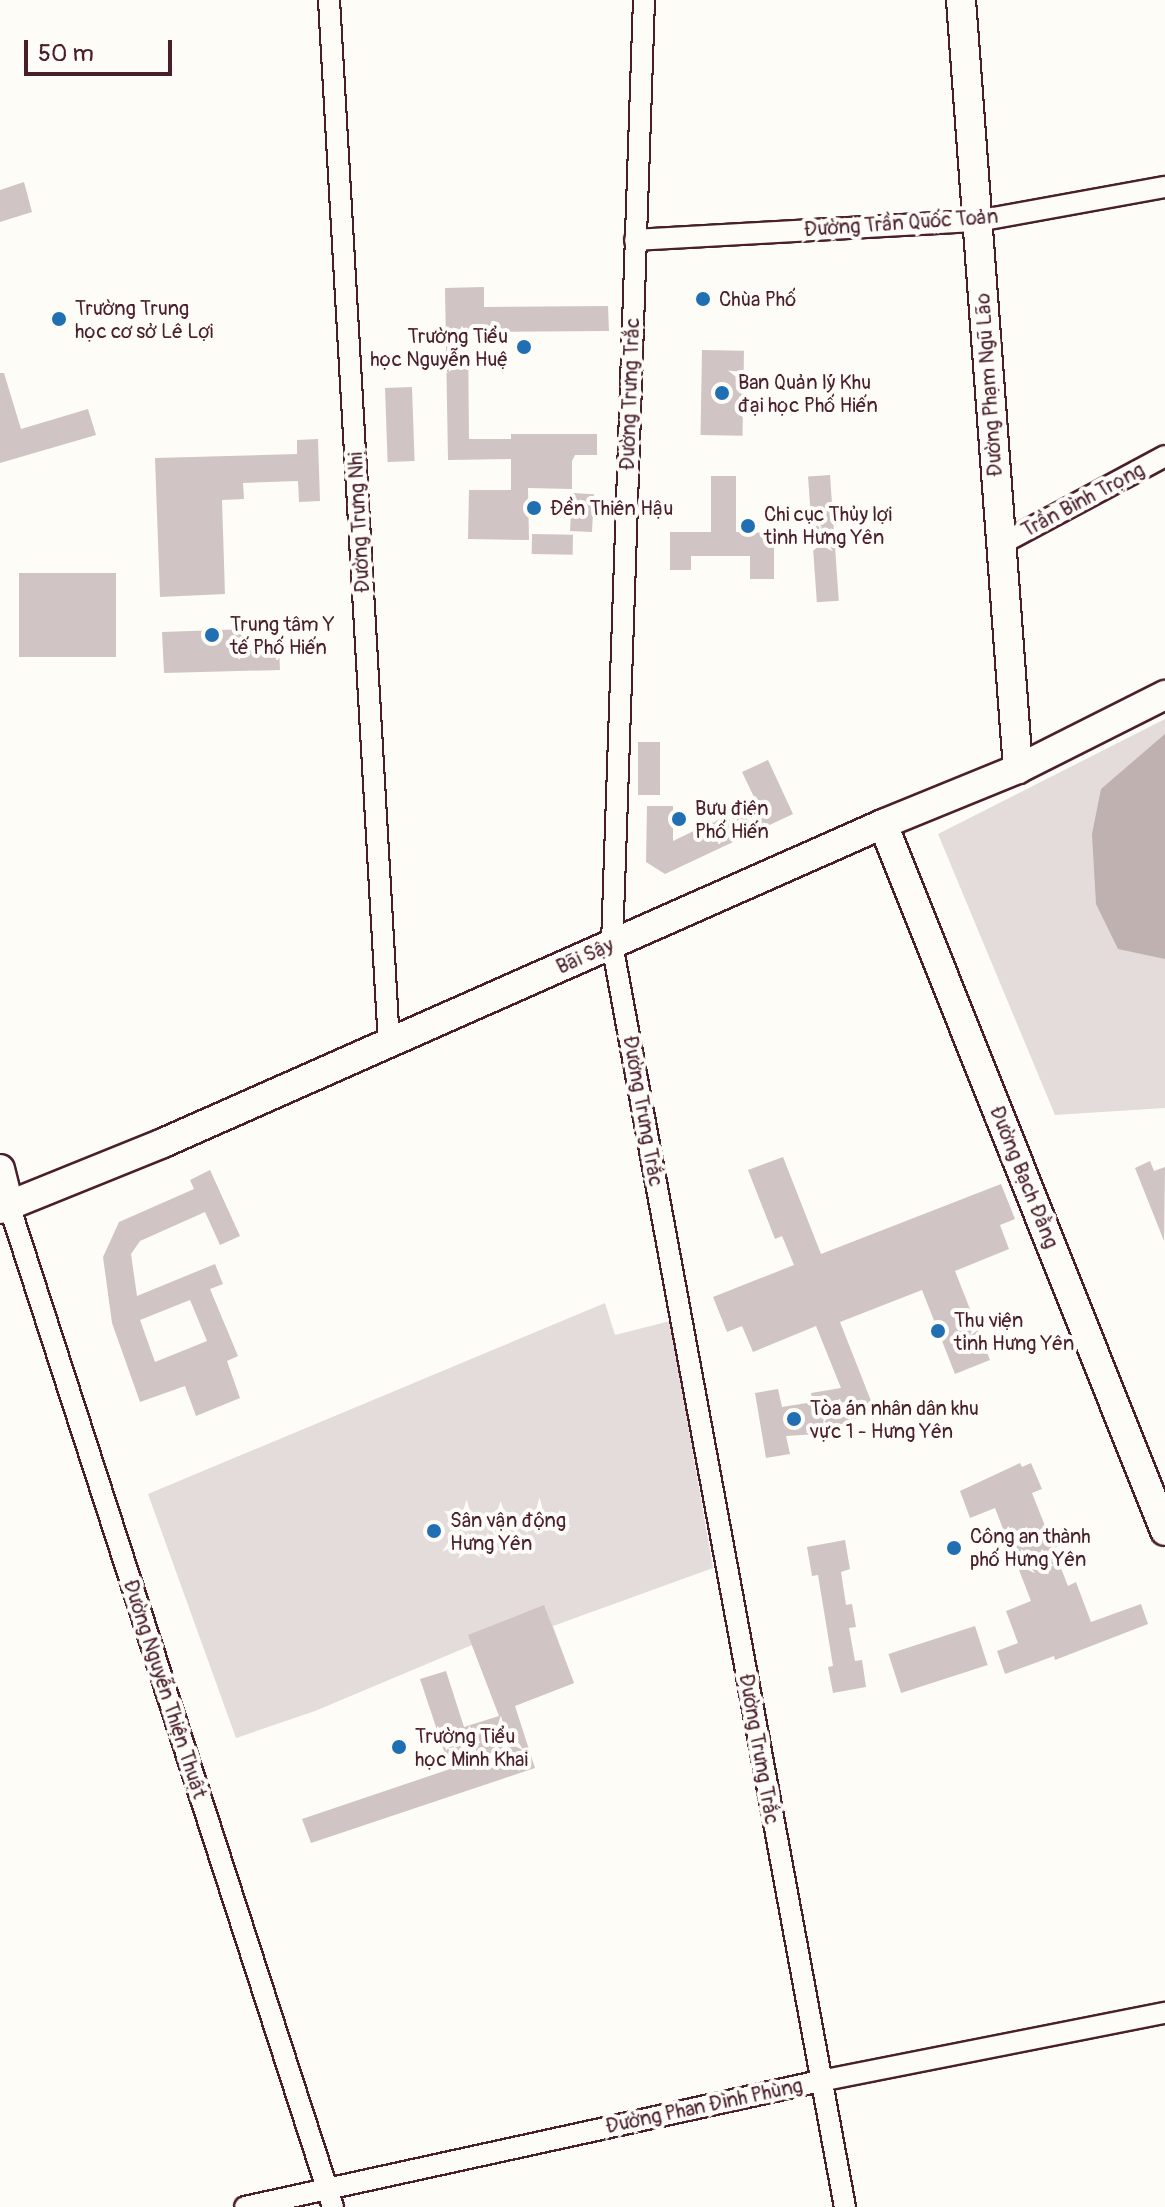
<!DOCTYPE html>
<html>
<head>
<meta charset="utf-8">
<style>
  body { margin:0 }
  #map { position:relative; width:1165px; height:2207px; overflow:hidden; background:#fdfcf7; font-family:Pangolin,sans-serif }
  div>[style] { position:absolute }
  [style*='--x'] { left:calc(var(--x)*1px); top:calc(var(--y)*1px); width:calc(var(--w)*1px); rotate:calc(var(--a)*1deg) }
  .green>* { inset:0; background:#e3dcda }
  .water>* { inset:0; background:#c0b1b1 }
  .building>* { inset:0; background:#d0c5c4; transform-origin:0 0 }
  .roads { filter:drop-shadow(2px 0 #4a1f2b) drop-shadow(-2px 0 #4a1f2b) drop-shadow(0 2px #4a1f2b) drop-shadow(0 -2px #4a1f2b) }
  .street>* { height:20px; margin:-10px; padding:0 10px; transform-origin:10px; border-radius:10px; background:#fdfcf7 }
  .secondary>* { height:28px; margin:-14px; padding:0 14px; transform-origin:14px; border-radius:14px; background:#fdfcf7 }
  .dots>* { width:22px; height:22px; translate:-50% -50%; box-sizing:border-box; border:4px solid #fdfcf7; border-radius:50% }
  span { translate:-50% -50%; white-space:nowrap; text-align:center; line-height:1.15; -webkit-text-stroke:8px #fdfcf7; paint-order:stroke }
  .street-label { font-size:20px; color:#4a1f2b }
  .poi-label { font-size:20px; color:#4a1f2b }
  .left { translate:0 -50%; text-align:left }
  .right { translate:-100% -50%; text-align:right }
  .scale { position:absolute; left:24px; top:40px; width:148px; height:36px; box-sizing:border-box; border:4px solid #4a1f2b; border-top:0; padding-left:10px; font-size:24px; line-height:28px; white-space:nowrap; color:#4a1f2b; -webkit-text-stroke:6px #fdfcf7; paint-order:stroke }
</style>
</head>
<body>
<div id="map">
  <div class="green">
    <div style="clip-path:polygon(1165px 719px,1165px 1108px,1055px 1115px,938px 834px)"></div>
    <div style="clip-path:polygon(605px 1303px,615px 1335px,670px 1321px,713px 1568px,553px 1626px,574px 1683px,498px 1712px,472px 1645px,315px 1711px,236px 1738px,148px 1494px)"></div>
  </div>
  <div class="water">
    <div style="clip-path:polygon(1165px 734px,1165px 959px,1118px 949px,1096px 904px,1092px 834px,1101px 789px)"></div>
  </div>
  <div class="building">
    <div style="clip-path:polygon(24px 182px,32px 212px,0 222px,0 190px)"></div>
    <div style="clip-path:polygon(484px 287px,484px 307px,608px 306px,609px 331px,468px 332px,469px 439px,511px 439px,511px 434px,597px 434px,597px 455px,575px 455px,572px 461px,572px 489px,528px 488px,529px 540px,468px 539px,469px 490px,511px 490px,511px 459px,448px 460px,445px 288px)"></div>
    <div style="left:702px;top:350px;width:42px;height:85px;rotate:1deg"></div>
    <div style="clip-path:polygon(0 373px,4px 373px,21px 429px,88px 409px,96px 435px,0 463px)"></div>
    <div style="left:412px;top:387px;width:74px;height:27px;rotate:88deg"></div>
    <div style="clip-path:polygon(318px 439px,320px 501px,299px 502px,298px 481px,243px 483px,244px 499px,222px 500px,225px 594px,160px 597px,155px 458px,297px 454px,297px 440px)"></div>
    <div style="left:830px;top:475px;width:126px;height:22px;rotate:86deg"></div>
    <div style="clip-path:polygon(711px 476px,736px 476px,736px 532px,774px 533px,774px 579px,750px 579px,750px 556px,691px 556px,691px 570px,670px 570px,670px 532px,711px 532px)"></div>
    <div style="left:572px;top:493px;width:22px;height:38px;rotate:3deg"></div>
    <div style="left:532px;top:534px;width:41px;height:20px;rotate:1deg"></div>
    <div style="left:19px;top:573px;width:97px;height:84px"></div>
    <div style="clip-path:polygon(247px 629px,248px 647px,279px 646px,280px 670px,164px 673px,162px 632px)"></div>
    <div style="left:638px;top:742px;width:22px;height:53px"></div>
    <div style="clip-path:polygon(768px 760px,793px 814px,665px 874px,646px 862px,647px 806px,673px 806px,673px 841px,737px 810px,735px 806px,754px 797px,742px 772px)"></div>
    <div style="clip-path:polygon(783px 1157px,821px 1254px,1001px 1184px,1015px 1219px,1000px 1225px,1009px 1249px,955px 1271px,990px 1360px,955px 1374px,922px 1290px,840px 1322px,875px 1411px,817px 1434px,786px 1436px,790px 1454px,766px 1458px,755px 1393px,778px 1389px,782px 1407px,813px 1402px,811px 1393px,841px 1388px,816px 1326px,753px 1352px,742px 1326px,727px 1332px,713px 1297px,794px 1265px,782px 1236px,775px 1239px,748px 1170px)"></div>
    <div style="clip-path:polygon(1150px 1161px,1154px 1171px,1165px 1167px,1164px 1241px,1135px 1168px)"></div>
    <div style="clip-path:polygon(evenodd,210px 1170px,240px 1236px,220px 1245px,205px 1212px,140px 1241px,131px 1254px,137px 1296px,215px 1264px,223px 1284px,210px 1289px,238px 1356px,227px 1361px,240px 1398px,196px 1416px,185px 1386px,140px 1402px,112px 1323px,103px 1257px,119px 1222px,194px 1189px,190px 1180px,210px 1170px,190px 1300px,207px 1341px,155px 1362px,140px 1320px,190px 1300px)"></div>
    <div style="clip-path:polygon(1020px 1463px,1022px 1467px,1031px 1463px,1042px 1489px,1032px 1493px,1047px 1531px,1052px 1529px,1059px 1546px,1053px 1548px,1068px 1586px,1076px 1582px,1091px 1622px,1141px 1604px,1148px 1624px,1055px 1660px,1054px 1656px,1005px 1674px,997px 1651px,1018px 1643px,1006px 1611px,1031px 1601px,995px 1508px,970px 1518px,960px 1491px)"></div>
    <div style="clip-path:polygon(845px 1540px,850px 1569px,841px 1572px,846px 1605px,852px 1604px,856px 1627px,849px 1628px,855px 1661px,862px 1660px,866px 1687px,833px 1693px,828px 1667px,833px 1666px,818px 1575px,812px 1576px,807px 1547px)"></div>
    <div style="clip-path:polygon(544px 1605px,574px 1683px,515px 1706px,535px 1768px,311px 1843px,302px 1819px,450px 1769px,420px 1679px,446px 1671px,464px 1727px,499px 1716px,468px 1635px)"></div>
    <div style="left:975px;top:1626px;width:41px;height:91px;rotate:72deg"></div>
  </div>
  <div class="roads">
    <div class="street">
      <div style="--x:329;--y:0;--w:1045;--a:86.71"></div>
      <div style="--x:644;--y:0;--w:945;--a:91.94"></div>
      <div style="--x:612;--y:944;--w:1284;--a:79.55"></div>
      <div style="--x:635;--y:240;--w:343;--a:-3.2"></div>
      <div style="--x:977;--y:221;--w:191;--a:-10.3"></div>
      <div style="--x:1001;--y:544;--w:186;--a:-28.2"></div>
      <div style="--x:9;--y:1205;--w:1053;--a:72.08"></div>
      <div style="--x:245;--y:2207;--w:589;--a:-12.36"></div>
      <div style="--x:820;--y:2081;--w:352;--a:-11.2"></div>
    </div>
    <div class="secondary">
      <div style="--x:961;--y:0;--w:771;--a:85.76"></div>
      <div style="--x:883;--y:824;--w:761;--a:68.25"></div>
      <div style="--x:0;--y:1169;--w:37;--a:76"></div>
      <div style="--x:0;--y:1209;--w:176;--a:-22"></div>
      <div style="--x:163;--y:1143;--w:788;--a:-23.9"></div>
      <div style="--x:883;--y:824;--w:146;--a:-22.2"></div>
      <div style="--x:1018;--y:769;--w:165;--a:-26.7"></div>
    </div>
  </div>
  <div class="dots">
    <div style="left:703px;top:299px;background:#1f6fb2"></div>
    <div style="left:59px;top:319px;background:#1f6fb2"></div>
    <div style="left:524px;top:347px;background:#1f6fb2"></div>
    <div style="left:722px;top:393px;background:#1f6fb2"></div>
    <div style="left:534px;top:508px;background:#1f6fb2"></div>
    <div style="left:748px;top:526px;background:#1f6fb2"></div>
    <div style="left:212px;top:635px;background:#1f6fb2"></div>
    <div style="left:679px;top:819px;background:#1f6fb2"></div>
    <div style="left:938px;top:1331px;background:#1f6fb2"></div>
    <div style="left:794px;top:1419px;background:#1f6fb2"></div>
    <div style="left:434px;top:1531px;background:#1f6fb2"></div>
    <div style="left:954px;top:1548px;background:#1f6fb2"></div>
    <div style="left:399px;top:1747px;background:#1f6fb2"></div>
  </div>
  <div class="street-label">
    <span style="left:901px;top:223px;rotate:-4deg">Đường Trần Quốc Toản</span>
    <span style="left:989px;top:385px;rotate:-94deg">Đường Phạm Ngũ Lão</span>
    <span style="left:630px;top:394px;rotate:-88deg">Đường Trưng Trắc</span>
    <span style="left:1083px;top:500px;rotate:-28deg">Trần Bình Trọng</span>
    <span style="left:359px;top:522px;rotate:-93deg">Đường Trưng Nhị</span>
    <span style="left:585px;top:956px;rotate:-24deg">Bãi Sậy</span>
    <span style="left:643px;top:1111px;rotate:80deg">Đường Trưng Trắc</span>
    <span style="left:1024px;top:1177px;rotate:68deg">Đường Bạch Đằng</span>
    <span style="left:165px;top:1689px;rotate:72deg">Đường Nguyễn Thiện Thuật</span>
    <span style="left:759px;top:1749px;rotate:80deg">Đường Trưng Trắc</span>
    <span style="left:704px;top:2106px;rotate:-12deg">Đường Phan Đình Phùng</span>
  </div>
  <div class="poi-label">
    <span class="left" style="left:719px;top:299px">Chùa Phố</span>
    <span class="left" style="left:75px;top:320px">Trường Trung<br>học cơ sở Lê Lợi</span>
    <span class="right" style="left:508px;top:348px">Trường Tiểu<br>học Nguyễn Huệ</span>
    <span class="left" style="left:738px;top:394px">Ban Quản lý Khu<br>đại học Phố Hiến</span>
    <span class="left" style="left:550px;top:508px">Đền Thiên Hậu</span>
    <span class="left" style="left:764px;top:526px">Chi cục Thủy lợi<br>tỉnh Hưng Yên</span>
    <span class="left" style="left:230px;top:636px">Trung tâm Y<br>tế Phố Hiến</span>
    <span class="left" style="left:695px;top:820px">Bưu điện<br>Phố Hiến</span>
    <span class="left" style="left:954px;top:1332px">Thu viện<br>tỉnh Hưng Yên</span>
    <span class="left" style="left:810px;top:1420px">Tòa án nhân dân khu<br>vực 1 - Hưng Yên</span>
    <span class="left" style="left:450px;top:1532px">Sân vận động<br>Hưng Yên</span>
    <span class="left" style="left:970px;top:1548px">Công an thành<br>phố Hưng Yên</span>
    <span class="left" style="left:415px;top:1748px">Trường Tiểu<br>học Minh Khai</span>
  </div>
  <div class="scale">50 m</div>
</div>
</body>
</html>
